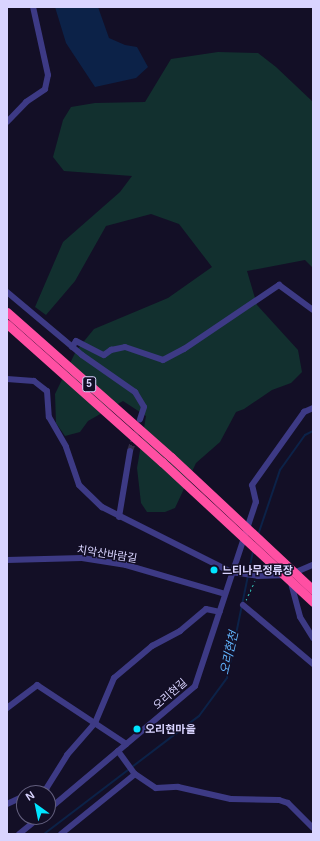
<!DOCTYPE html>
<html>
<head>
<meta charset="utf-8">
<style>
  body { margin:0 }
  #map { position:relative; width:320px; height:841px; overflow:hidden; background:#130f26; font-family:Arial,"Noto Sans KR",sans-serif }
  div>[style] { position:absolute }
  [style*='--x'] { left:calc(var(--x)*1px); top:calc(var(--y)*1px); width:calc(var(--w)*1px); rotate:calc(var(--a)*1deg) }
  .green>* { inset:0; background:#12302f }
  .water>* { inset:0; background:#0c2248 }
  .stream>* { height:2px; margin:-1px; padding:0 1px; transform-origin:1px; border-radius:1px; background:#0c2248 }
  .minor-tunnel>* { height:6px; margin-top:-3px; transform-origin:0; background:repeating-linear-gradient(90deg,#312d47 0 6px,transparent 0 9px) }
  .path>* { height:1px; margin-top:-0.5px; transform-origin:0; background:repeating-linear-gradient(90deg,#2fb8b0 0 2px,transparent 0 5px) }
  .minor>* { height:6px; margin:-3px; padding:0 3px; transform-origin:3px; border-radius:3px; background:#3d3a85 }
  .highway>* { height:9px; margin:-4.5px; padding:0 4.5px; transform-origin:4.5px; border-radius:4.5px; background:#ff4fa3 }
  .highway-bridge>* { height:9px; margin:-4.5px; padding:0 4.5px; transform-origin:4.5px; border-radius:4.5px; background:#ff4fa3 }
  .dots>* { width:11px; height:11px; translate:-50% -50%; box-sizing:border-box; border:2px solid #130f26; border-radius:50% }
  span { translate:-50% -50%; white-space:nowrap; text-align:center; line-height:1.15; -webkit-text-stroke:3px #130f26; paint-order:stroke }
  .shield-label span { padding:1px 3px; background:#130f26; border:1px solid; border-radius:3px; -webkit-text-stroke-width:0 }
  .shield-label { font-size:10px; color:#d9d4ff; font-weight:700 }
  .street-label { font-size:11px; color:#d9d4ff }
  .poi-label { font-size:11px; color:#d9d4ff; font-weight:700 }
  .left { translate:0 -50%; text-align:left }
  .water-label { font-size:12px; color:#62b6ff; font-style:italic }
  .frame { position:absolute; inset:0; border:8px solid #d9d4ff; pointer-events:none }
  .north { position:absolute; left:16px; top:785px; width:40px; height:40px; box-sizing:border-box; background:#130f26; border:1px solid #625e7d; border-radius:50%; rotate:327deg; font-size:11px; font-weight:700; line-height:16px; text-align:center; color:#d9d4ff }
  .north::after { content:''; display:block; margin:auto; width:14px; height:18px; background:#00e5ff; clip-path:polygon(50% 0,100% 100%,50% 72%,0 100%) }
</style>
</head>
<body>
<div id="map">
  <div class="green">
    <div style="clip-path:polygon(218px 52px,258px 53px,276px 67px,313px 102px,313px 268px,305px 260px,247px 271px,257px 305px,298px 350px,302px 372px,291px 383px,272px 390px,244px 409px,236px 412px,220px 442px,196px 463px,175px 508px,165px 512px,147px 512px,141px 503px,137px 468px,146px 416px,123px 401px,88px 421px,80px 432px,65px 436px,56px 423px,55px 394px,76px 351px,94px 329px,168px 298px,212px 267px,179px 224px,151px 214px,106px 226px,75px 281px,46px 315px,35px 307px,63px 242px,120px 192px,132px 176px,64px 171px,53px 157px,63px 120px,71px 107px,95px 103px,145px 102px,171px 59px)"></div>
  </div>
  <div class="water">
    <div style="clip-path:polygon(55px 7px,98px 7px,109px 38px,125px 45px,137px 47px,148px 67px,136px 78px,95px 87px,66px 43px)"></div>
  </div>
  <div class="stream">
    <div style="--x:258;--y:535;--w:69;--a:-71.3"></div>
    <div style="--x:280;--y:470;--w:43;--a:-54.5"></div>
    <div style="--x:305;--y:435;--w:9;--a:-27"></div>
    <div style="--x:44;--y:834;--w:195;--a:-37.3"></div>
    <div style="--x:199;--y:716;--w:47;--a:-53.6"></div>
    <div style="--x:227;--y:678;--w:130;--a:-78.4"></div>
  </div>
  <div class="minor-tunnel">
    <div style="--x:130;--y:451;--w:28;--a:-71"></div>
  </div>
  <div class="path">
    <div style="--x:246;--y:600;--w:21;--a:-65"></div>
  </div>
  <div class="minor">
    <div style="--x:7;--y:122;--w:28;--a:-46"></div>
    <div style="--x:26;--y:102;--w:23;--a:-34"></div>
    <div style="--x:45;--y:89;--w:14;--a:-78"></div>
    <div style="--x:48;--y:75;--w:70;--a:-102.4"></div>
    <div style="--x:7;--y:292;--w:98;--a:40"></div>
    <div style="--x:82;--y:355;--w:65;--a:34.9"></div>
    <div style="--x:135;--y:392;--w:17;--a:59"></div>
    <div style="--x:144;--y:407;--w:13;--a:108"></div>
    <div style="--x:72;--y:347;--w:7;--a:-56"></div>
    <div style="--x:76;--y:341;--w:31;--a:27"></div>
    <div style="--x:104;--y:355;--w:9;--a:-36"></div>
    <div style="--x:111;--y:350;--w:14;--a:-12"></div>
    <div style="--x:125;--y:347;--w:40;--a:18.9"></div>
    <div style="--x:163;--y:360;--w:24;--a:-28"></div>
    <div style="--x:184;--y:349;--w:115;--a:-34"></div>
    <div style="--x:279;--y:285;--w:42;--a:36.3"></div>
    <div style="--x:7;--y:379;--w:27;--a:4"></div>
    <div style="--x:34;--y:381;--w:16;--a:38"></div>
    <div style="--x:47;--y:391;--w:26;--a:86"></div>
    <div style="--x:49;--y:417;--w:34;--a:60"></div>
    <div style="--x:66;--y:447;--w:40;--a:71.1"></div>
    <div style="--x:79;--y:485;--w:32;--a:44"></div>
    <div style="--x:102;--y:507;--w:144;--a:26.7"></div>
    <div style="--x:231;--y:572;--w:27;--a:8"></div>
    <div style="--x:258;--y:576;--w:31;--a:-2"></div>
    <div style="--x:289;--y:575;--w:26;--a:-23"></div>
    <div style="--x:119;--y:517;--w:67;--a:-80.5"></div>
    <div style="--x:7;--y:560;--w:75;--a:-1.5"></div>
    <div style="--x:82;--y:558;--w:45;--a:9"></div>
    <div style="--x:126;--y:565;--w:103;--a:16.3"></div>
    <div style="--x:291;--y:583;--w:35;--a:75"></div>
    <div style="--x:300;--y:617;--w:25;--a:58"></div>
    <div style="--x:243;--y:605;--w:92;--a:40.1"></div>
    <div style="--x:7;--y:708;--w:38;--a:-37"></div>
    <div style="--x:37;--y:685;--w:107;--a:33.5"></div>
    <div style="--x:118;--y:751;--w:29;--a:54"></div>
    <div style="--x:135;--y:774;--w:25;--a:34"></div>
    <div style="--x:156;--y:788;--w:22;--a:-3"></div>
    <div style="--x:178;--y:787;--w:54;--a:12.8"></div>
    <div style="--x:231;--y:799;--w:48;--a:1.2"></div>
    <div style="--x:279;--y:800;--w:9;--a:18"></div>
    <div style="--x:288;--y:803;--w:35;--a:45"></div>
    <div style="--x:33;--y:793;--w:14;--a:-17"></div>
    <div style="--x:46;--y:789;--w:40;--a:-58"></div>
    <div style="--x:67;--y:755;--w:43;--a:-48.8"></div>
    <div style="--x:95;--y:723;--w:49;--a:-67.1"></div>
    <div style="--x:114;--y:678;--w:50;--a:-40.1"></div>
    <div style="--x:152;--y:646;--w:32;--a:-28"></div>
    <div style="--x:180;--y:631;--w:34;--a:-40"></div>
    <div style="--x:206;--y:609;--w:14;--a:12"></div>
    <div style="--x:7;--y:804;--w:19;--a:-25"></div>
    <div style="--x:48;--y:810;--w:192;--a:-40.1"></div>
    <div style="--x:195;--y:686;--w:194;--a:-71.7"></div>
    <div style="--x:256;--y:502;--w:17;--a:-103"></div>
    <div style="--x:252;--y:485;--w:90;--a:-54.5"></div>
    <div style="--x:304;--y:412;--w:10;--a:-24"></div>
    <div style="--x:19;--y:834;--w:27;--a:-39"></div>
    <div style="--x:61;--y:834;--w:95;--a:-39"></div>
  </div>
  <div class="highway">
    <div style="--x:7;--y:312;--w:219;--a:41.5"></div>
    <div style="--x:7;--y:324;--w:208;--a:41.7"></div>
  </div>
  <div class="highway-bridge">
    <div style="--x:171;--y:457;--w:195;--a:43.1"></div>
    <div style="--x:162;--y:462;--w:206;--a:42.8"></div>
  </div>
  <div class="dots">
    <div style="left:214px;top:570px;background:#00e5ff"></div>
    <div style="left:137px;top:729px;background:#00e5ff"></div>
  </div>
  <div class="shield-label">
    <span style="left:89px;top:384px">5</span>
  </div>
  <div class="street-label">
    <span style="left:107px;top:554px;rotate:9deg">치악산바람길</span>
    <span style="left:170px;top:694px;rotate:-41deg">오리현길</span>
  </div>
  <div class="poi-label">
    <span class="left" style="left:222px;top:570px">느티나무정류장</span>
    <span class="left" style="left:145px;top:729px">오리현마을</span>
  </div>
  <div class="water-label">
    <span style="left:230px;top:653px;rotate:-77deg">오리현천</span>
  </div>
  <div class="frame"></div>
  <div class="north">N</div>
</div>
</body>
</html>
